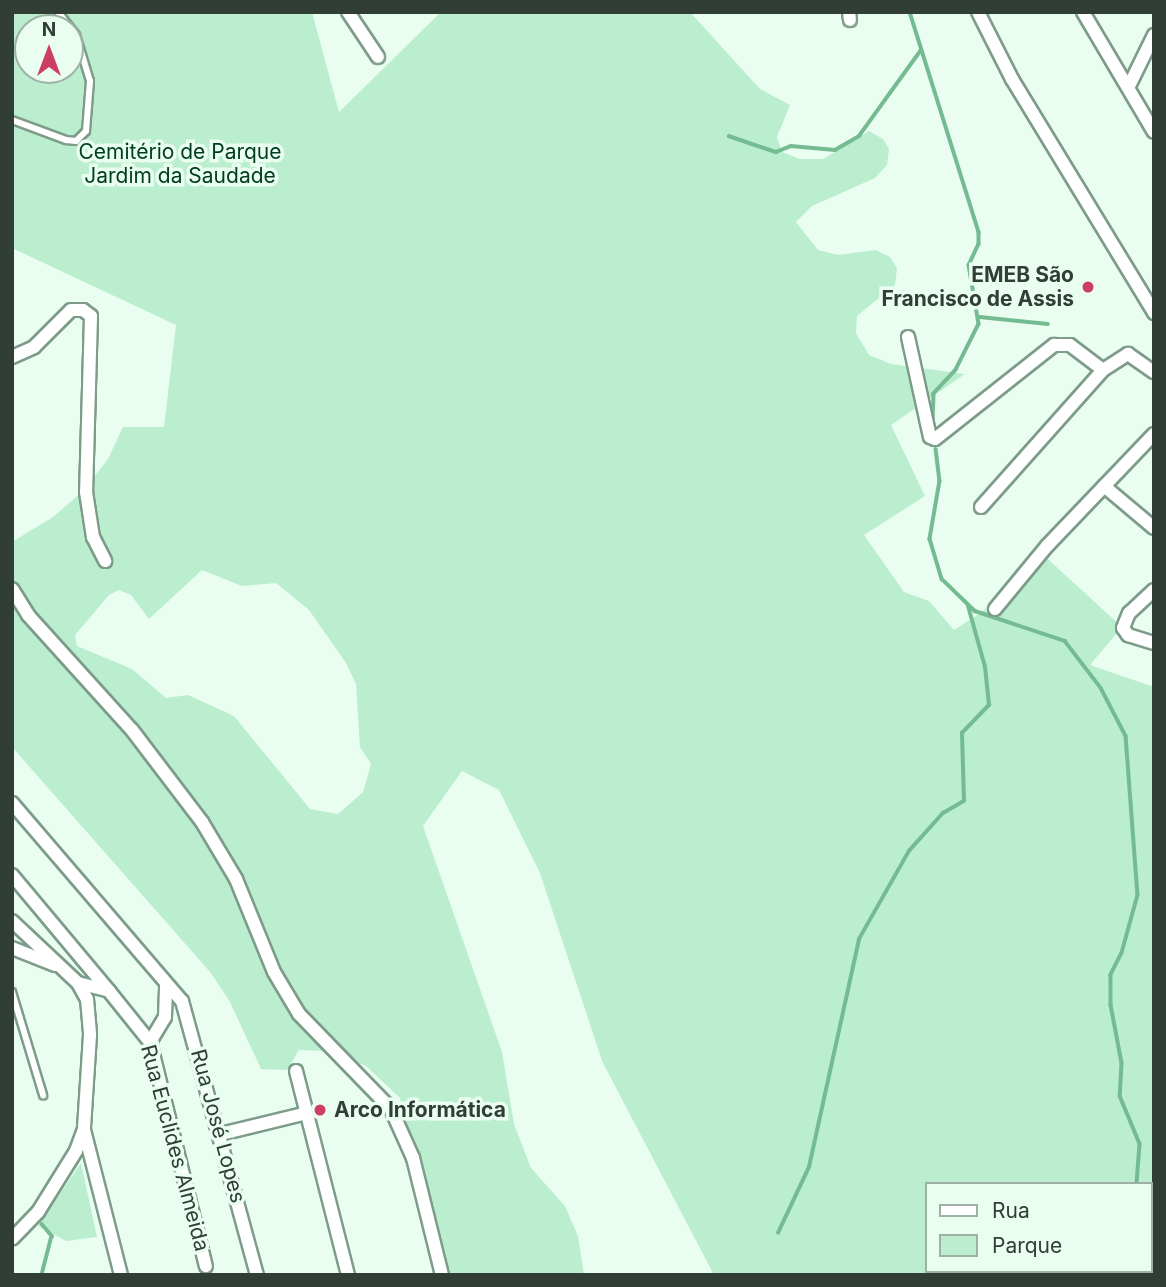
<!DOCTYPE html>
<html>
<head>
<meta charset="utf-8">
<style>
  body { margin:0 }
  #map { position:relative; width:1166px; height:1287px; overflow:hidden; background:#e9fef1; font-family:Inter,sans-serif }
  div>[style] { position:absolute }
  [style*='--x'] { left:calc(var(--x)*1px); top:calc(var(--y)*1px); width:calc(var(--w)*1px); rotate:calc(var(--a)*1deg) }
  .green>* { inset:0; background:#baeece }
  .stream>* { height:3.5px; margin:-1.75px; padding:0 1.75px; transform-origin:1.75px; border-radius:1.75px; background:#74bb92 }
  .roads { filter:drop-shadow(2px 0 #7d9c89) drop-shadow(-2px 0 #7d9c89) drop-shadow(0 2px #7d9c89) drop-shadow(0 -2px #7d9c89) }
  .service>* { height:6px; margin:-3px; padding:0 3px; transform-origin:3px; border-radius:3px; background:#fff }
  .minor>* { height:12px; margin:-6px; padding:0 6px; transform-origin:6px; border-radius:6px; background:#fff }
  .dots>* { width:19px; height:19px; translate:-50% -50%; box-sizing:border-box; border:4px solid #e9fef1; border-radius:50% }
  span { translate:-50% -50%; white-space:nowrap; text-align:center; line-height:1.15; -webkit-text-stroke:7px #e9fef1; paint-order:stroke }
  .park-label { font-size:21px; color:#003c22 }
  .poi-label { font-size:21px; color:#313e36; font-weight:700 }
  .right { translate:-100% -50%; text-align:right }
  .left { translate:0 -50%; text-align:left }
  .street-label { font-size:21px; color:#313e36 }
  .frame { position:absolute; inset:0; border:14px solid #313e36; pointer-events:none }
  .legend { position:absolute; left:925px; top:1182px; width:228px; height:91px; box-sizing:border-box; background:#e9fef1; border:2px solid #9fb1a6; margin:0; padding:9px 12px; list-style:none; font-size:21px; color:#313e36 }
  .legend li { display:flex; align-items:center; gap:14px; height:35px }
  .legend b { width:35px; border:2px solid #9fb1a6 }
  .north { position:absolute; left:14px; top:14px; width:70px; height:70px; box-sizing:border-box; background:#e9fef1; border:2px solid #9fb1a6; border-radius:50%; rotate:0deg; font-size:19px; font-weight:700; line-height:28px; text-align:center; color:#313e36 }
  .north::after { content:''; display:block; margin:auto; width:24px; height:32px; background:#ce3e63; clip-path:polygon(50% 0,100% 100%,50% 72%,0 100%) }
</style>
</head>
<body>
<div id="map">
  <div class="green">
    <div style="clip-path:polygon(evenodd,12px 12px,312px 12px,339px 112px,441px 12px,690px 12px,760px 89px,790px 105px,777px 137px,782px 152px,800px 159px,823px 159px,869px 131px,883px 139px,889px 149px,887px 165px,875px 178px,812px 206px,796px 222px,818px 250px,838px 255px,876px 250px,890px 257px,897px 268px,895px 285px,857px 316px,856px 333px,869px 355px,891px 364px,965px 374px,891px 425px,925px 496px,864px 535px,904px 592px,929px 601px,954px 630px,982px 612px,1039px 551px,1122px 627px,1090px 665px,1154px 687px,1154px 1275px,714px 1275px,602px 1061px,540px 873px,499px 790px,462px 771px,423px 826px,502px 1052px,514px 1124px,531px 1168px,565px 1206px,578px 1236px,584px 1275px,445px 1275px,400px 1098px,366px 1066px,325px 1051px,299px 1050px,287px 1070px,261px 1069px,230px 1002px,211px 973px,12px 747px,12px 542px,53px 517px,82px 492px,108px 459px,123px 427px,164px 427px,176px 325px,12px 248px,12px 12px,28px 28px,70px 28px,70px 70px,28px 70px,28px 28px,12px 12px,202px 570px,242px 586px,276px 583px,309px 610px,346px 663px,356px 684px,360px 747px,371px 764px,363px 792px,338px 814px,310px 809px,234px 716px,188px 695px,166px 698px,132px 669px,77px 646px,75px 635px,109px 595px,119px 590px,131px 595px,149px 619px,202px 570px,12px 12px,926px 1184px,1150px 1184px,1150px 1271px,926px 1271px,926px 1184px)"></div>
    <div style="clip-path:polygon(81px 1163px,97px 1237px,66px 1241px,38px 1226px)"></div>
  </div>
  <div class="stream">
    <div style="--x:910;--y:12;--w:231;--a:72.6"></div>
    <div style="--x:979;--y:232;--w:12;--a:90"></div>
    <div style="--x:979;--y:244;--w:23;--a:115"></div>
    <div style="--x:969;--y:265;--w:60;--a:80.4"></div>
    <div style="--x:979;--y:324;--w:51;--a:116.6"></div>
    <div style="--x:956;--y:370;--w:33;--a:133"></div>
    <div style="--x:934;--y:394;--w:27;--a:92"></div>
    <div style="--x:729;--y:136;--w:50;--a:18.8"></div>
    <div style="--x:776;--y:152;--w:16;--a:-22"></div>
    <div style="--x:791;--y:146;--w:44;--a:5.2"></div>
    <div style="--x:835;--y:150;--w:28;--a:-30"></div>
    <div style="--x:859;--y:136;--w:106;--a:-54.2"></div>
    <div style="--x:980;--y:317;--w:68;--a:5.9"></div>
    <div style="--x:936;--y:449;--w:32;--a:83"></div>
    <div style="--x:940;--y:481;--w:59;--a:99.8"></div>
    <div style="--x:930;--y:539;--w:42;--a:73.3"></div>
    <div style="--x:942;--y:579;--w:46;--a:44.1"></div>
    <div style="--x:975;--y:611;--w:95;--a:18.4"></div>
    <div style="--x:1065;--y:641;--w:59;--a:52.5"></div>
    <div style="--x:1101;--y:688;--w:54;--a:62.5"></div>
    <div style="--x:1126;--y:736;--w:159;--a:85.7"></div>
    <div style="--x:1138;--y:895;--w:60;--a:105.4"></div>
    <div style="--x:1122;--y:953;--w:25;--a:117"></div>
    <div style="--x:1111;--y:975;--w:30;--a:90"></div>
    <div style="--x:1111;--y:1005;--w:59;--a:79.3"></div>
    <div style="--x:1122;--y:1063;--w:33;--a:93"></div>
    <div style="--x:1120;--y:1096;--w:52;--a:67.4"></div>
    <div style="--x:1140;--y:1144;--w:40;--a:94.3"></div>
    <div style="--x:42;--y:1224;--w:16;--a:50"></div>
    <div style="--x:52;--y:1236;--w:40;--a:104.4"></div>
    <div style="--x:1150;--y:1231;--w:5;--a:37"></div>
    <div style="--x:778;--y:1233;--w:73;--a:-64.8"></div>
    <div style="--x:809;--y:1167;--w:233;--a:-77.6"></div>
    <div style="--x:859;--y:939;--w:101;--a:-60.4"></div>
    <div style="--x:909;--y:851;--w:51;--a:-48.2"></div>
    <div style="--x:943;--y:813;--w:24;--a:-30"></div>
    <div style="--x:964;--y:801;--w:68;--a:-91.7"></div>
    <div style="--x:962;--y:733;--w:39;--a:-46"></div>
    <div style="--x:989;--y:705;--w:38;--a:-96"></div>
    <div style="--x:985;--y:667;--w:63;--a:-105.6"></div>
  </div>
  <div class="roads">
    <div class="service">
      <div style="--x:12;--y:120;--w:58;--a:20.3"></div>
      <div style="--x:66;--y:140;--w:10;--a:6"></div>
      <div style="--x:76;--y:141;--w:14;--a:-45"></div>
      <div style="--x:86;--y:131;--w:50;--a:-85.4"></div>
      <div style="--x:90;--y:81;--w:48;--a:-106.9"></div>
      <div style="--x:76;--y:35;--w:29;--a:-128"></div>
      <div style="--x:12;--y:992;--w:108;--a:73.2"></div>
    </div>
    <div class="minor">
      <div style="--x:348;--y:12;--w:54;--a:56.3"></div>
      <div style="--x:849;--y:12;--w:8;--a:83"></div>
      <div style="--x:978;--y:12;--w:75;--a:63.1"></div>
      <div style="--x:1012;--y:79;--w:274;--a:58.7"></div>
      <div style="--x:1083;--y:12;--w:139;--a:59.4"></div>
      <div style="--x:1129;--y:86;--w:57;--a:-63.9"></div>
      <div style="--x:908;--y:337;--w:102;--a:77.6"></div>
      <div style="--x:930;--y:437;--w:5;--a:22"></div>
      <div style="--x:935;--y:439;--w:152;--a:-38.3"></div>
      <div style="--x:1054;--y:345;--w:16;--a:0"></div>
      <div style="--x:1070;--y:345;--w:41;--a:37.1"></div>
      <div style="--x:1103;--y:370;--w:30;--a:-33"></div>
      <div style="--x:1128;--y:354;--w:32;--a:35"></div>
      <div style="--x:12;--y:357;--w:24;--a:-24"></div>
      <div style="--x:34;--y:347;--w:52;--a:-45"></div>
      <div style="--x:71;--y:310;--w:12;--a:0"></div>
      <div style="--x:83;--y:310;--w:10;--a:37"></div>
      <div style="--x:91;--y:316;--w:176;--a:91.6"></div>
      <div style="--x:86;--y:492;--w:46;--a:81.2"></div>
      <div style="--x:93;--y:537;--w:27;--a:63"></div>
      <div style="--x:1104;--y:486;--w:65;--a:40"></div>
      <div style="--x:981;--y:507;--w:183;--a:-48.3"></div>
      <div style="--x:12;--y:589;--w:31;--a:58"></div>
      <div style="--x:28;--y:615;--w:155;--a:47.9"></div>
      <div style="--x:132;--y:730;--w:116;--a:52.7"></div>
      <div style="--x:202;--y:822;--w:66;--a:59.2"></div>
      <div style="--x:236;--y:879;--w:100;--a:67.8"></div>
      <div style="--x:274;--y:972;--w:49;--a:59.2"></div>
      <div style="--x:299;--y:1014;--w:132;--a:45.9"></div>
      <div style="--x:391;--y:1109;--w:54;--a:65.8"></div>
      <div style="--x:413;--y:1158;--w:121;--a:76.1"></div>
      <div style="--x:1154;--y:590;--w:34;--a:137"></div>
      <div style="--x:1129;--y:613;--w:16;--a:112"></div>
      <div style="--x:1123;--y:628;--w:9;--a:54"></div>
      <div style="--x:1128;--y:635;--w:27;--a:17"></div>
      <div style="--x:995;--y:609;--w:82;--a:-50.5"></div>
      <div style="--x:1047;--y:546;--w:155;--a:-46.3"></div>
      <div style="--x:12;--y:803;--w:261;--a:49.4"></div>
      <div style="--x:182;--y:1001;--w:284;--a:74.7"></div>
      <div style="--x:12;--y:875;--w:151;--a:50.1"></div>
      <div style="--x:12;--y:921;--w:91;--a:43.2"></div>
      <div style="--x:78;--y:983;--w:18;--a:61"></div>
      <div style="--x:87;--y:999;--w:36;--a:85"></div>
      <div style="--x:90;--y:1035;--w:94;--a:93.7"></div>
      <div style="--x:84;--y:1129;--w:23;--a:110"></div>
      <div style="--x:76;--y:1151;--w:72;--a:121.9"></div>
      <div style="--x:38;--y:1212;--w:37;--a:134"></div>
      <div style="--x:12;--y:948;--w:46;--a:21.6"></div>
      <div style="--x:78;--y:983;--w:32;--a:14"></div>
      <div style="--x:109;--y:991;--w:65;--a:51.2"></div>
      <div style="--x:150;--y:1042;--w:231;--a:76"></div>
      <div style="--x:150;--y:1042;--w:29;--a:-59"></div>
      <div style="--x:165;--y:1017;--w:33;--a:-88"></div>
      <div style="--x:296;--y:1071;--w:211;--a:75.7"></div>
      <div style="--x:84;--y:1130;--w:150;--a:75.7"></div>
      <div style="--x:221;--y:1134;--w:89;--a:-13.7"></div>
    </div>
  </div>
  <div class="dots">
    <div style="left:1088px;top:287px;background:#ce3e63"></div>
    <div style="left:320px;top:1110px;background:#ce3e63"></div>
  </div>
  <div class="park-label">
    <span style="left:180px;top:164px">Cemitério de Parque<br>Jardim da Saudade</span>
  </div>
  <div class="poi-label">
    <span class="right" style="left:1074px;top:287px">EMEB São<br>Francisco de Assis</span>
    <span class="left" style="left:334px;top:1110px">Arco Informática</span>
  </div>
  <div class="street-label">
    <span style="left:218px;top:1126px;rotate:75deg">Rua José Lopes</span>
    <span style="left:175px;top:1148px;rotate:75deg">Rua Euclides Almeida</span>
  </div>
  <div class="frame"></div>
  <ul class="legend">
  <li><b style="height:9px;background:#fff"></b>Rua</li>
  <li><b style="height:19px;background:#baeece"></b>Parque</li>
  </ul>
  <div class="north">N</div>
</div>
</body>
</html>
